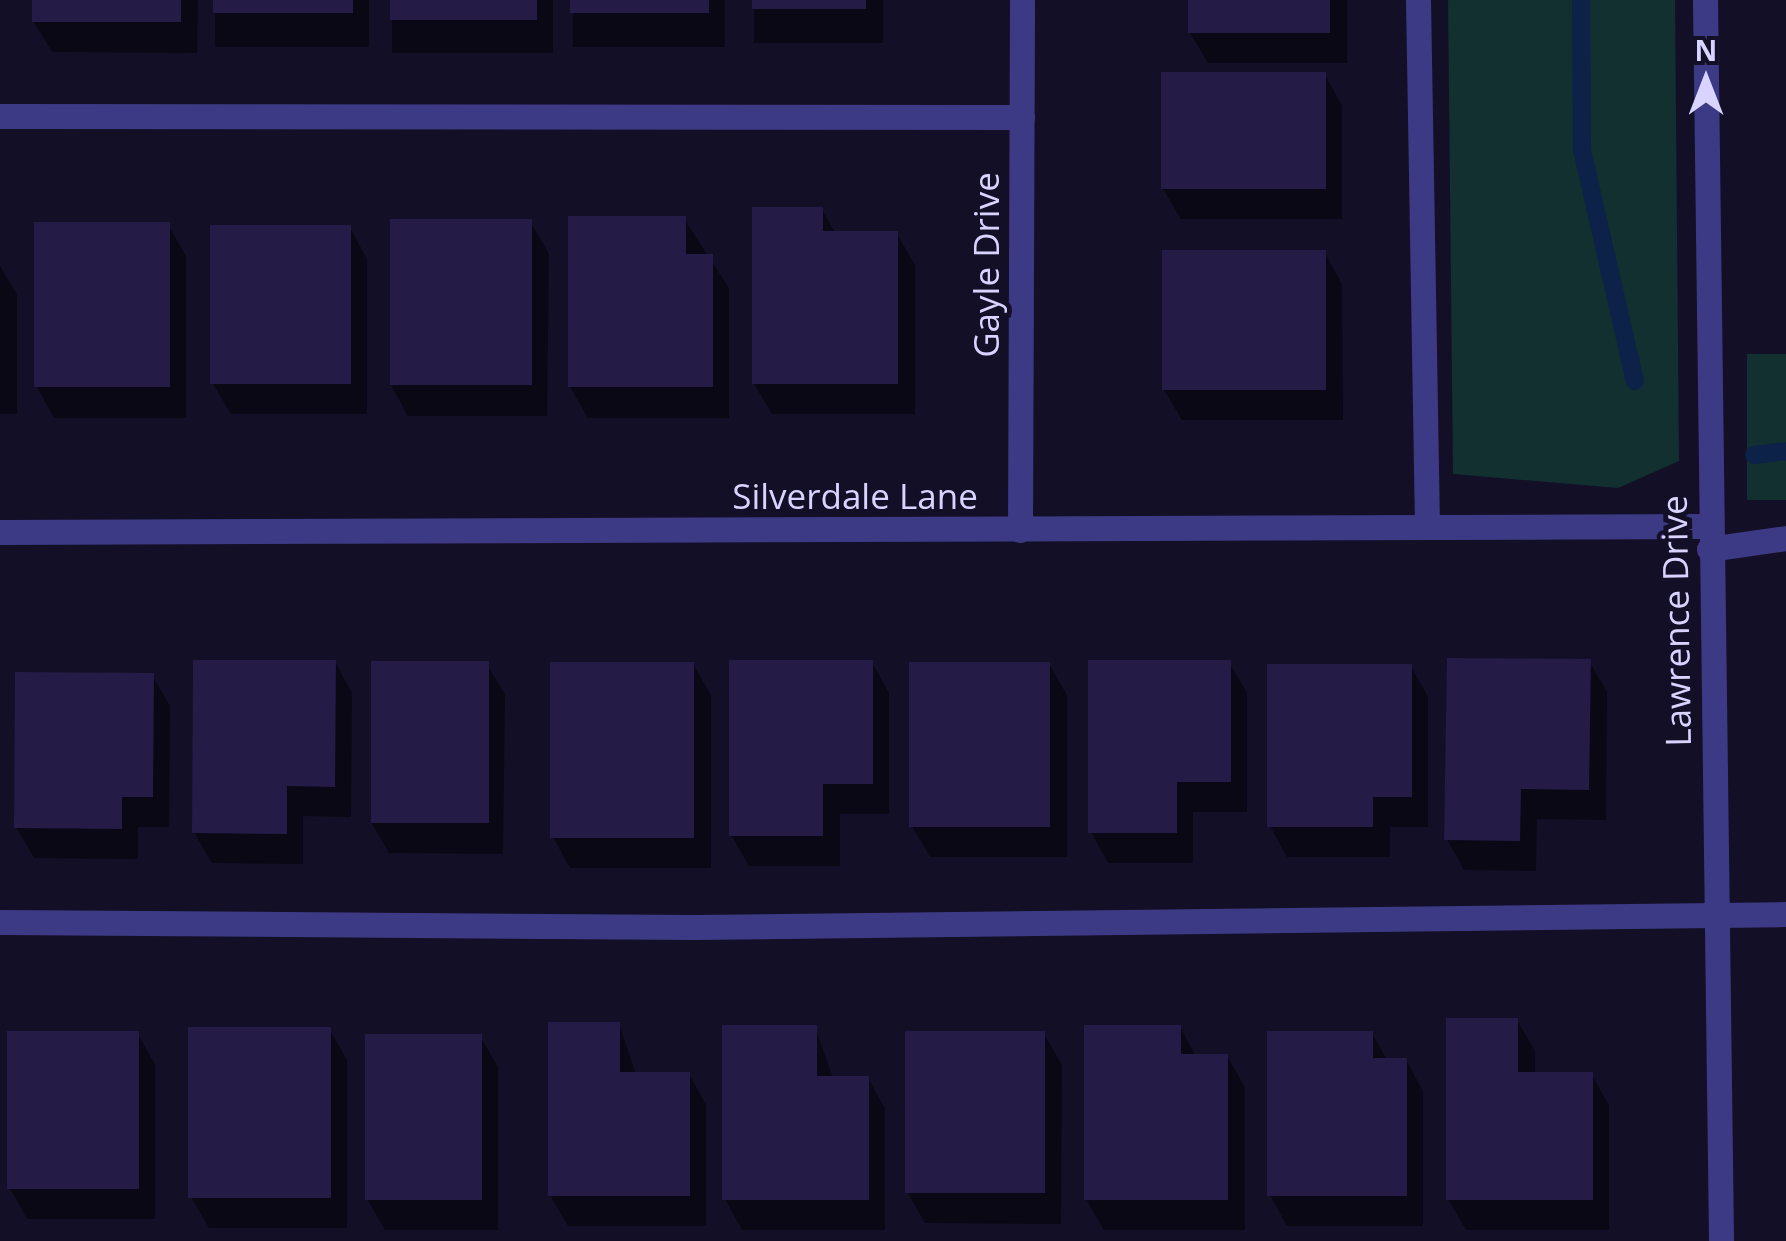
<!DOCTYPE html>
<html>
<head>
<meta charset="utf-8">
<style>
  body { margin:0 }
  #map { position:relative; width:1786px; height:1241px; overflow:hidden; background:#130f26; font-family:"Open Sans",sans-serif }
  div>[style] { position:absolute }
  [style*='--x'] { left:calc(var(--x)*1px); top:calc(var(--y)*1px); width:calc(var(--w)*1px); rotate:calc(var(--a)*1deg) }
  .green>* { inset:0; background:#12302f; transform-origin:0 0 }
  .shadow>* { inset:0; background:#0007; transform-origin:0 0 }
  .stream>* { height:18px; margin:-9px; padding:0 9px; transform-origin:9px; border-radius:9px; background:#0c2248 }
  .building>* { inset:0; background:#241b47; transform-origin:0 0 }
  .minor>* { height:25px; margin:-12.5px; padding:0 12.5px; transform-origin:12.5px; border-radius:12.5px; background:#3d3a85 }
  span { translate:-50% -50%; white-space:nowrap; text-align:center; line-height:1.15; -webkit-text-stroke:10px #130f26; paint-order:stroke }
  .street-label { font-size:35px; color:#d9d4ff }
  .north { position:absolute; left:1656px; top:30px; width:100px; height:100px; -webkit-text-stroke:8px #130f26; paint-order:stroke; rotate:0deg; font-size:28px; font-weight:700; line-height:40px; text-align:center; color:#d9d4ff }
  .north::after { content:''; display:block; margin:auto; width:35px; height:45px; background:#d9d4ff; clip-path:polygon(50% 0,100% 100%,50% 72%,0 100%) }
</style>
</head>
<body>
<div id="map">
  <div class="green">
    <div style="clip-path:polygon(1448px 0,1675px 0,1679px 461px,1618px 488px,1453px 474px)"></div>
    <div style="left:1786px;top:354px;width:146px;height:39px;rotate:90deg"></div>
  </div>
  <div class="shadow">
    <div style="clip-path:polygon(34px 0,198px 0,197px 53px,52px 52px,34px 22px)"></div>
    <div style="left:215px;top:0;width:154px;height:47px"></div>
    <div style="left:392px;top:0;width:161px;height:53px"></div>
    <div style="left:573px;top:0;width:152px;height:47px"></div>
    <div style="left:754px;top:0;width:129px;height:43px"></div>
    <div style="clip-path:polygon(1177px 0,1347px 0,1347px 63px,1208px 63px,1190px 33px,1190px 0)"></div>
    <div style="clip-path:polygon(1325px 75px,1342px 106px,1342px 219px,1181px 219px,1163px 189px)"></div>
    <div style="clip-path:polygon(822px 210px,836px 234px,897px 234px,915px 265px,915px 414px,772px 414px,754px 384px)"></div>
    <div style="clip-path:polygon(684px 219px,729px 288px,729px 418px,588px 418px,570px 387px)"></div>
    <div style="clip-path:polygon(531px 223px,549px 254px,547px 416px,408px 416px,391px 385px)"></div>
    <div style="clip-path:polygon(168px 225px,186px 256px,186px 418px,54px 418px,37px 387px)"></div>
    <div style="clip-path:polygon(350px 228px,367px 259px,367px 414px,231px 414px,213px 384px)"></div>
    <div style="clip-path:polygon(1325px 253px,1342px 284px,1343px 420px,1182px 420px,1164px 390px)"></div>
    <div style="clip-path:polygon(0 266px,17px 295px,17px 414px,0 414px)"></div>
    <div style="clip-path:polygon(1589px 661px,1607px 692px,1606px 820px,1537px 819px,1536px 871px,1464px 870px,1447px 839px)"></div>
    <div style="clip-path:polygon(335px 662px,352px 693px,351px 817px,303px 816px,303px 864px,212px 863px,194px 832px)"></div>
    <div style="clip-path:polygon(872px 662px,889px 693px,889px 814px,840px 814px,840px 866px,749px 866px,731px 835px)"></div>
    <div style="clip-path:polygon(1229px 662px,1247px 693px,1247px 812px,1193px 812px,1193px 863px,1108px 863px,1091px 832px)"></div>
    <div style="clip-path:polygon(487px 664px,505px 695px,503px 854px,389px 853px,371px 822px)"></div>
    <div style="clip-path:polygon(693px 664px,711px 695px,711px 868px,570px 868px,553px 837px)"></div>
    <div style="clip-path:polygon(1049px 664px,1067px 695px,1067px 857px,930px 857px,912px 826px)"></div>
    <div style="clip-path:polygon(1411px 666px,1428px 697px,1428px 827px,1390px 827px,1390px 857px,1287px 857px,1270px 826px)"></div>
    <div style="clip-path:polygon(152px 675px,170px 706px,169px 827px,138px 827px,138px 859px,34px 858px,16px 827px)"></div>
    <div style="clip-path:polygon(1517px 1020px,1535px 1051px,1535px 1074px,1591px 1074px,1609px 1105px,1609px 1230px,1466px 1230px,1448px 1199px)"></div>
    <div style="clip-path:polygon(619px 1024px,636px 1074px,689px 1074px,706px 1105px,706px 1226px,568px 1226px,550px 1195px)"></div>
    <div style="clip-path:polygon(815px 1027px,833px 1078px,868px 1078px,885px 1109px,885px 1230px,742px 1230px,725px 1199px)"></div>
    <div style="clip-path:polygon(1180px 1027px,1196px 1056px,1227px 1056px,1245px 1087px,1245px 1230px,1104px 1230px,1086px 1199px)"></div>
    <div style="clip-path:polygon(329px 1029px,347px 1060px,347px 1228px,209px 1228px,191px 1197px)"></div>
    <div style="clip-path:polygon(137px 1033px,155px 1064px,155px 1219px,27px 1219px,10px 1188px)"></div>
    <div style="clip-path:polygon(1372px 1033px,1387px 1060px,1406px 1060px,1423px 1091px,1423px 1226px,1287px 1226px,1270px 1195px)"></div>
    <div style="clip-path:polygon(1044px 1034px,1062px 1065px,1061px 1224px,925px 1223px,907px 1192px)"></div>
    <div style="clip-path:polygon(480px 1036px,498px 1067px,498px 1230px,385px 1230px,367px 1199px)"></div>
  </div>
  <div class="stream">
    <div style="--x:1581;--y:0;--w:150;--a:89.6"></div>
    <div style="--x:1582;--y:150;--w:237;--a:77.1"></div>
    <div style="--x:1754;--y:455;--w:32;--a:-7"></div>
  </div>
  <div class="building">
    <div style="left:32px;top:0;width:149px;height:22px"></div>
    <div style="left:213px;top:0;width:140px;height:13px"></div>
    <div style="left:390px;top:0;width:147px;height:20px"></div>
    <div style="left:570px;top:0;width:139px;height:13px"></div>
    <div style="left:752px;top:0;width:114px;height:9px"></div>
    <div style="left:1188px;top:0;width:142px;height:33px"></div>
    <div style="left:1161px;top:72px;width:165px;height:117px"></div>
    <div style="clip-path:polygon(752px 207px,823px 207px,823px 231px,898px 231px,898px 384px,752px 384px)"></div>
    <div style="clip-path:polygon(568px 216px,686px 216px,686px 254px,713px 254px,713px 387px,568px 387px)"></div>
    <div style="left:390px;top:219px;width:142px;height:166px"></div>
    <div style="left:34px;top:222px;width:136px;height:165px"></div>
    <div style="left:210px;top:225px;width:141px;height:159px"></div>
    <div style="left:1326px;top:250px;width:140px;height:164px;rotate:90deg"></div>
    <div style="clip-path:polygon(1447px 658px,1591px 659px,1589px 790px,1521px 789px,1520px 841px,1444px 840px)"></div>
    <div style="clip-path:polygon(193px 660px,336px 660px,335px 787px,287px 786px,287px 834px,192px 833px)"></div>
    <div style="clip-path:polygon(729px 660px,873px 660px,873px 784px,823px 784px,823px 836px,729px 836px)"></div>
    <div style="clip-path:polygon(1088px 660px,1231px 660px,1231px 782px,1177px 782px,1177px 833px,1088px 833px)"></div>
    <div style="left:371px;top:661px;width:118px;height:162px"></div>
    <div style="left:550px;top:662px;width:144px;height:176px"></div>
    <div style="left:909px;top:662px;width:141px;height:165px"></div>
    <div style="clip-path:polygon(1267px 664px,1412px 664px,1412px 797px,1373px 797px,1373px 827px,1267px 827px)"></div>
    <div style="clip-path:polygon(15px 672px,154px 673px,153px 797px,122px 797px,122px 829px,14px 828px)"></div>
    <div style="clip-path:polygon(1446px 1018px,1518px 1018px,1518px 1072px,1593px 1072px,1593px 1200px,1446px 1200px)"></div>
    <div style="clip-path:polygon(548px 1022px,620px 1022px,620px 1072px,690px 1072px,690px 1196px,548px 1196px)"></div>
    <div style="clip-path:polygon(722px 1025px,817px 1025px,817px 1076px,869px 1076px,869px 1200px,722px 1200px)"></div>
    <div style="clip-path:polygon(1084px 1025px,1181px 1025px,1181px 1054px,1228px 1054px,1228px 1200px,1084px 1200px)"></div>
    <div style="left:188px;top:1027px;width:143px;height:171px"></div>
    <div style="left:7px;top:1031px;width:132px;height:158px"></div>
    <div style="left:905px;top:1031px;width:140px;height:162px"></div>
    <div style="clip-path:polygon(1267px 1031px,1373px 1031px,1373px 1058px,1407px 1058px,1407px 1196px,1267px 1196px)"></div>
    <div style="left:365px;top:1034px;width:117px;height:166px"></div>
  </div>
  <div class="minor">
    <div style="--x:1418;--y:0;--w:525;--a:89.02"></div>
    <div style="--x:1705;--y:0;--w:1241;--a:89.26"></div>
    <div style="--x:0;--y:116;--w:1022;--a:0.06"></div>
    <div style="--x:1020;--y:530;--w:530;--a:-89.78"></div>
    <div style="--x:0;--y:532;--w:1710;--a:-0.2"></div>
    <div style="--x:1709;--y:549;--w:78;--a:-8.1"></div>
    <div style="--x:0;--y:922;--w:695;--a:0.41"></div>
    <div style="--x:695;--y:927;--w:1091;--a:-0.68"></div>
  </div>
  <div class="street-label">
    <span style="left:986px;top:265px;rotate:-90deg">Gayle Drive</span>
    <span style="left:855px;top:496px">Silverdale Lane</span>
    <span style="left:1676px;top:621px;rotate:-91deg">Lawrence Drive</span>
  </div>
  <div class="north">N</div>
</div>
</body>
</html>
